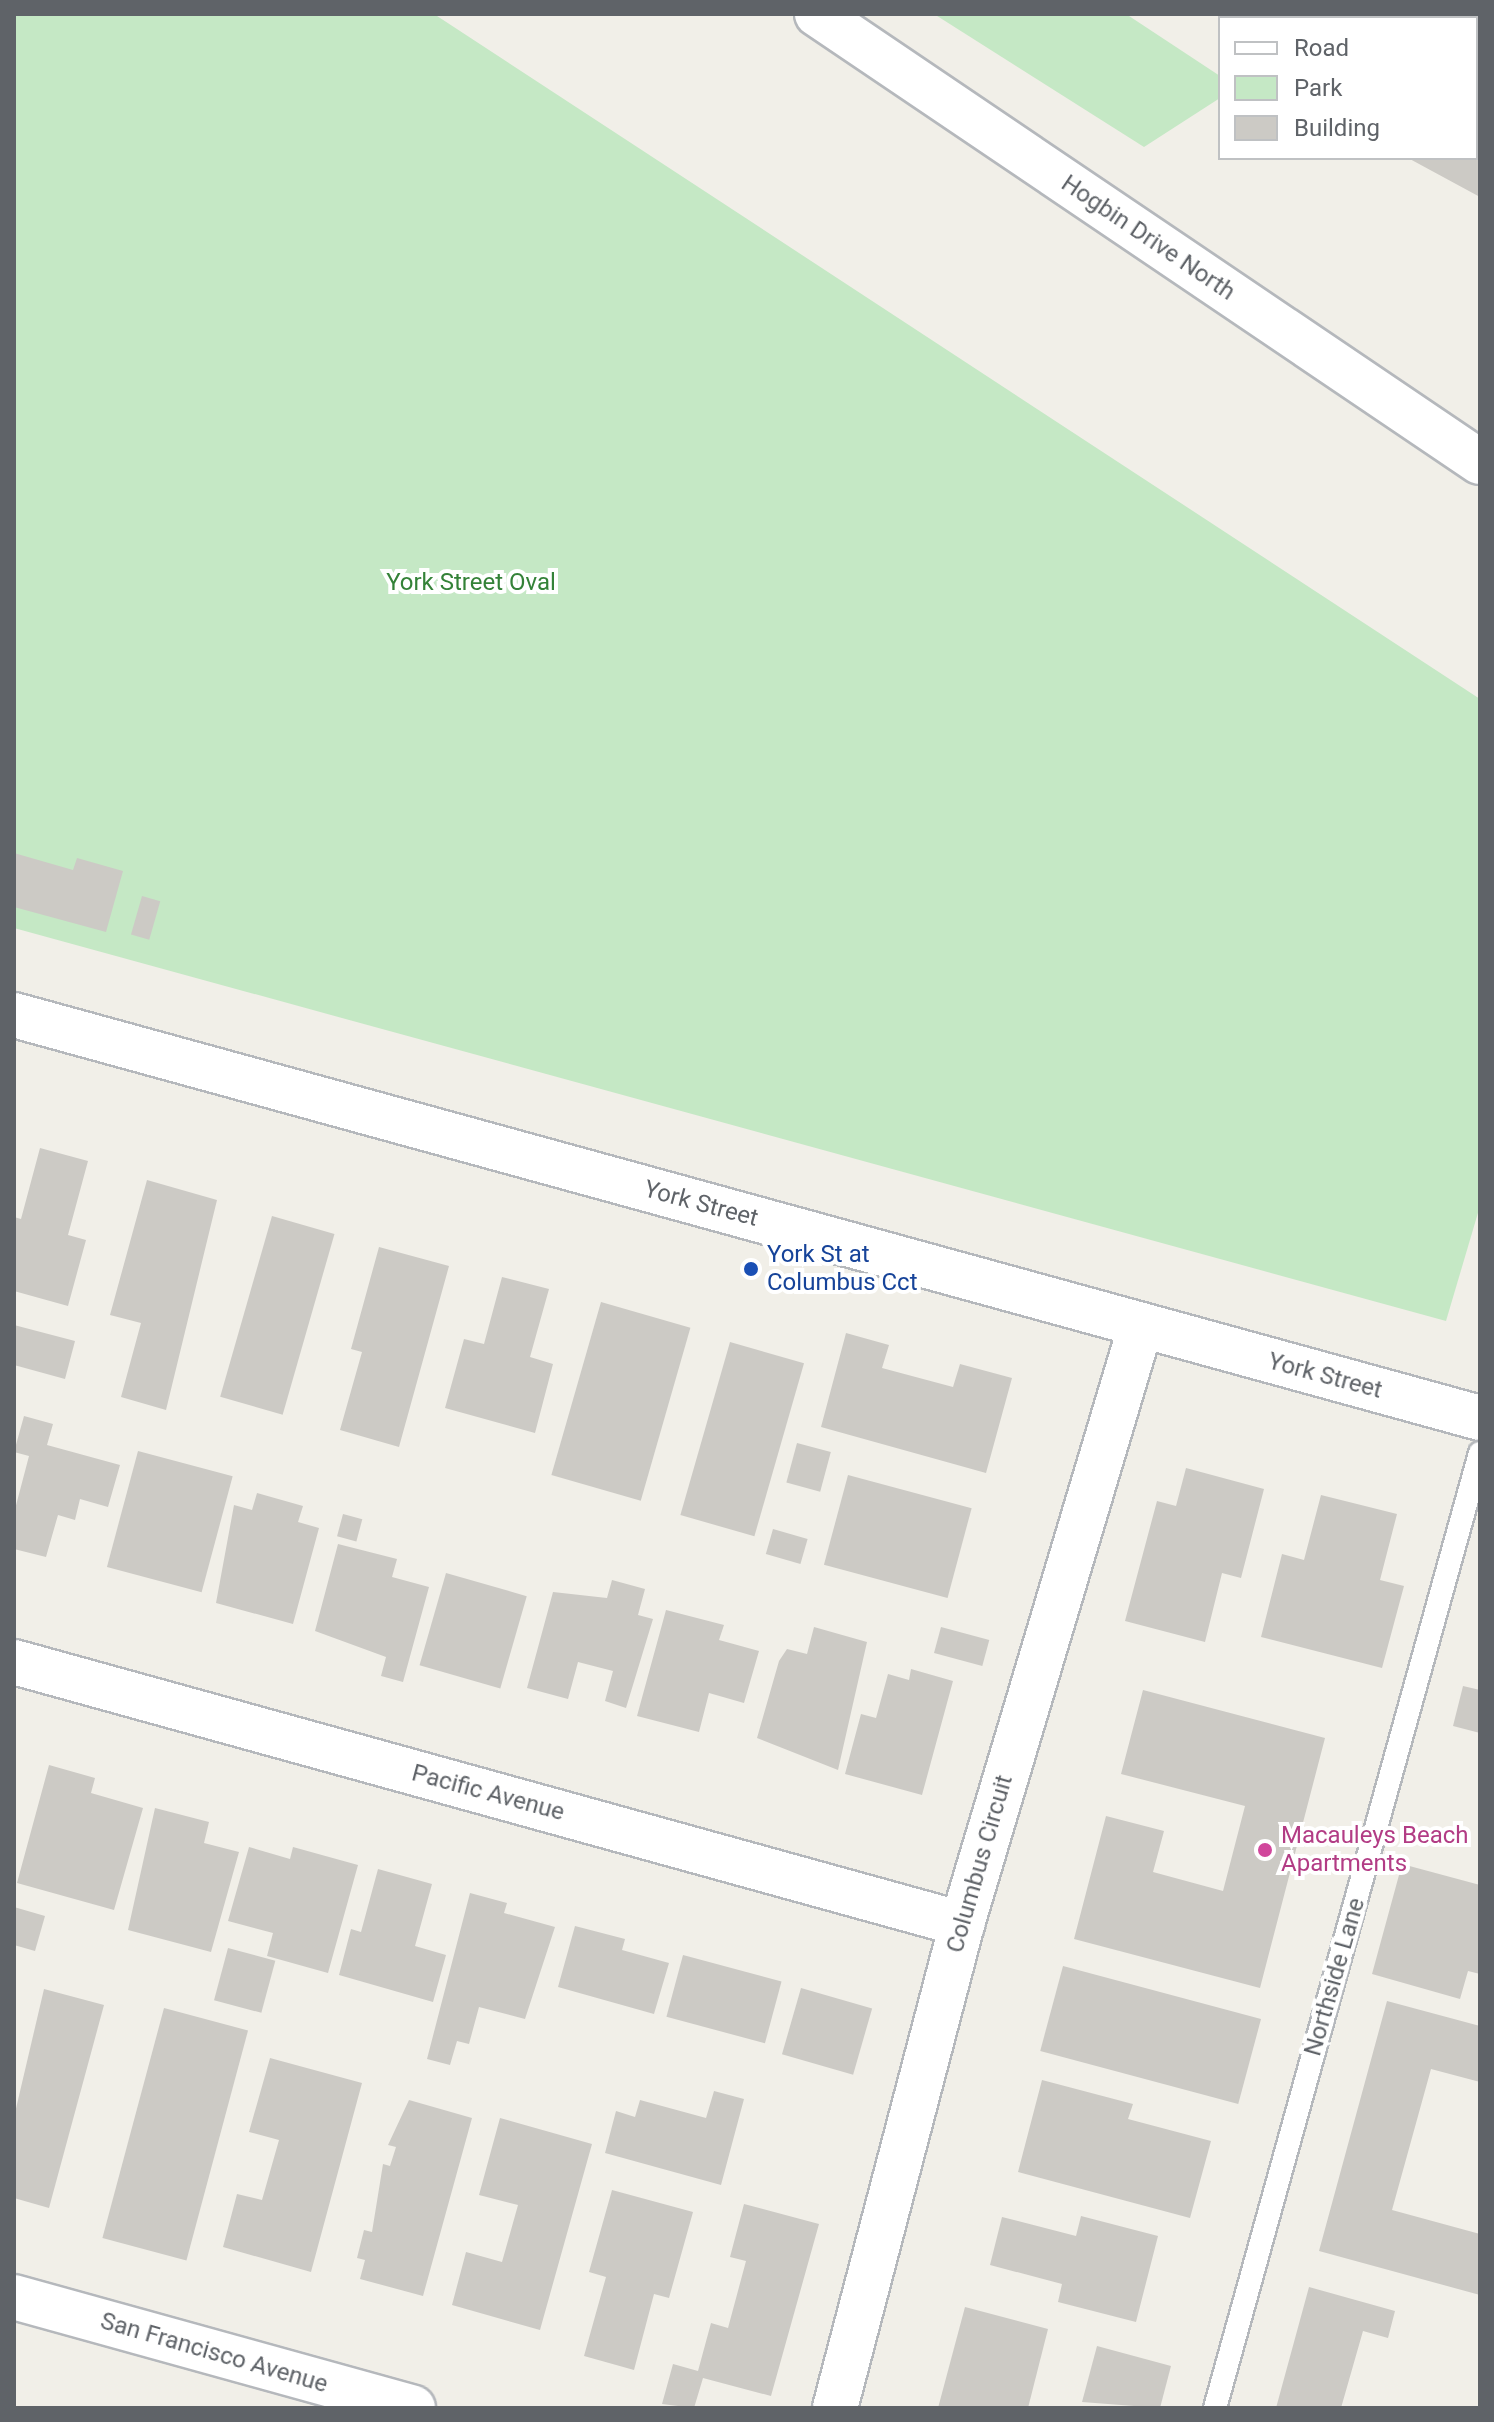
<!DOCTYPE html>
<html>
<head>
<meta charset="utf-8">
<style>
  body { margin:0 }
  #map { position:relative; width:1494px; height:2422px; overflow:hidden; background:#f1efe8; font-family:Roboto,sans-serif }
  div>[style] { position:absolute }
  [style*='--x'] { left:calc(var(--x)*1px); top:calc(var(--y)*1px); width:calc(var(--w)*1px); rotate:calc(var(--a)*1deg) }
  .green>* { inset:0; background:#c5e8c5 }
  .building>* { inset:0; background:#cccac5; transform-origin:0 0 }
  .roads { filter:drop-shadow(2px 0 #b5b8bc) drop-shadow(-2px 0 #b5b8bc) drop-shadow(0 2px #b5b8bc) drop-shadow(0 -2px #b5b8bc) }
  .lane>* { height:22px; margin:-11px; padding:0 11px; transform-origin:11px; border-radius:11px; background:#fff }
  .street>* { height:44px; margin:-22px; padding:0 22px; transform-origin:22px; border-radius:22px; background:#fff }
  .secondary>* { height:44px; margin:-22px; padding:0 22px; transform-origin:22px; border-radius:22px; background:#fff }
  .dots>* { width:22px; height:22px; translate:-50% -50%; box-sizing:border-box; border:4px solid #fff; border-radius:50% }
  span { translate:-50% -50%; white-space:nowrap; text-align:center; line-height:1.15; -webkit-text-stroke:8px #fff; paint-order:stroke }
  .street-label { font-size:24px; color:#5f6368 }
  .park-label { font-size:24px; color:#348238 }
  .transit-label { font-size:24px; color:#164399 }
  .left { translate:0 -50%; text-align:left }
  .hotel-label { font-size:24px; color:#b23c85 }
  .frame { position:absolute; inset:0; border:16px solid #5f6368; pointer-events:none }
  .legend { position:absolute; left:1218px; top:16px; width:260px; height:144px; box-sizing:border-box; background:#fff; border:2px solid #bfc1c3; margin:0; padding:10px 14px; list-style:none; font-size:24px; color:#5f6368 }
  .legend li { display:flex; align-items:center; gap:16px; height:40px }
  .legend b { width:40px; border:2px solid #bfc1c3 }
</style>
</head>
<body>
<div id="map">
  <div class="green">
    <div style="clip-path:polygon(14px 14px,434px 14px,1480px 699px,1480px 1206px,1446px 1321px,14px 928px)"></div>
    <div style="clip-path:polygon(934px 14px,1126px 14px,1220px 76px,1220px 98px,1144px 147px)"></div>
  </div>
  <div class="building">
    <div style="clip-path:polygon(1476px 107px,1480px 109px,1480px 197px,1408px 158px,1476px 158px)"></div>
    <div style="clip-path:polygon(14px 853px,73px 870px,77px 858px,123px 871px,106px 932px,14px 907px)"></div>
    <div style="left:142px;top:896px;width:19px;height:40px;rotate:16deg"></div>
    <div style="clip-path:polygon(40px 1148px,88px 1161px,68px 1235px,86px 1240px,68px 1306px,14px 1291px,14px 1217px,21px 1219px)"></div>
    <div style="clip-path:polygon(147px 1180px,217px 1200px,166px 1410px,121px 1397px,141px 1323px,110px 1315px)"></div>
    <div style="left:272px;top:1216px;width:65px;height:188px;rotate:16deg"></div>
    <div style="clip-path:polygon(379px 1247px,449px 1266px,399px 1447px,340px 1430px,362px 1352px,351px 1349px)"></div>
    <div style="clip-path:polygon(502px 1277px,549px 1289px,530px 1357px,553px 1364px,535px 1433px,445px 1408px,464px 1339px,484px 1344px)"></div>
    <div style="left:601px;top:1302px;width:93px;height:180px;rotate:16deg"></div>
    <div style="clip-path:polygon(14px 1325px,75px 1341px,65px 1379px,14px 1365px)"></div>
    <div style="clip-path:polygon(846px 1333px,889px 1345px,882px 1368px,953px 1387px,960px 1364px,1012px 1378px,986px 1473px,821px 1427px)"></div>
    <div style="left:730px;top:1342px;width:77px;height:180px;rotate:16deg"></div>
    <div style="clip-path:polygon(24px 1416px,53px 1424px,47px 1445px,120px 1465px,108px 1507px,80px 1499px,75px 1520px,58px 1515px,46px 1557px,14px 1549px,14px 1513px,29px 1456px,14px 1452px)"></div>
    <div style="left:797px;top:1443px;width:35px;height:41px;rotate:15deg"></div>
    <div style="left:138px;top:1451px;width:98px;height:120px;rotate:15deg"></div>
    <div style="clip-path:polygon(1186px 1468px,1264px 1489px,1241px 1578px,1222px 1573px,1205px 1642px,1125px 1621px,1157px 1501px,1176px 1506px)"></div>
    <div style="left:848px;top:1475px;width:128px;height:93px;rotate:15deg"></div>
    <div style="clip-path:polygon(257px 1493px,303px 1506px,298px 1522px,319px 1528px,293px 1624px,216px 1603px,234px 1505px,252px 1510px)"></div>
    <div style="clip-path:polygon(1321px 1495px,1397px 1514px,1380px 1580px,1404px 1586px,1382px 1668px,1261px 1637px,1282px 1554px,1304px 1560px)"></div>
    <div style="left:343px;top:1514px;width:20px;height:23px;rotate:15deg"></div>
    <div style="left:773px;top:1529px;width:36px;height:26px;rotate:16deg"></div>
    <div style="clip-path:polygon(338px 1544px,397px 1559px,392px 1577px,429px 1587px,403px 1682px,381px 1676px,386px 1657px,315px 1631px)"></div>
    <div style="left:446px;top:1573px;width:84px;height:96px;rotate:16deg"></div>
    <div style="clip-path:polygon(612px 1580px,645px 1589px,638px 1615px,653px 1619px,626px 1708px,605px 1701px,613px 1671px,578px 1662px,568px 1699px,527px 1688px,553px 1592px,607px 1598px)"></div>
    <div style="clip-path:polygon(666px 1610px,724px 1625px,719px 1640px,759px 1651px,744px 1703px,709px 1693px,699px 1732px,637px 1716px)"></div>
    <div style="clip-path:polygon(814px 1627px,867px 1642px,838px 1770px,757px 1738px,779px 1661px,787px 1649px,807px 1654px)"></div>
    <div style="left:941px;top:1627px;width:50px;height:27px;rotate:15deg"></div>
    <div style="clip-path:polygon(911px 1669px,953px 1681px,922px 1795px,845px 1774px,861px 1714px,876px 1718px,888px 1674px,909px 1680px)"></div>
    <div style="clip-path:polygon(1463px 1686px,1480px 1690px,1480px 1733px,1453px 1726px)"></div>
    <div style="clip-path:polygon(1143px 1690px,1325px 1738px,1260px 1988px,1074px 1939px,1106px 1816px,1164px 1831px,1153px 1872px,1223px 1891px,1245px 1806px,1121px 1774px)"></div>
    <div style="clip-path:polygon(49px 1765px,95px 1778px,91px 1793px,143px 1808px,114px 1910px,17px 1883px)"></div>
    <div style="clip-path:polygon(155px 1808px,209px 1822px,204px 1843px,239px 1852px,211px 1952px,128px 1930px)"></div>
    <div style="clip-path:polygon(249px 1847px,290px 1859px,293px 1847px,358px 1865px,328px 1973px,267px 1956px,273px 1933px,228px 1921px)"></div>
    <div style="clip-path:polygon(1402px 1864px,1480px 1885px,1480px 1974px,1468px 1971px,1460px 1999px,1372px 1974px)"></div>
    <div style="clip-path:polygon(378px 1869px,432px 1884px,415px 1946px,446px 1955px,433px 2002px,339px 1975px,351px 1929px,361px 1932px)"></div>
    <div style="clip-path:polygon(470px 1893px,507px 1903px,504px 1913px,555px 1927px,525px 2019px,479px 2007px,469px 2044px,457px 2041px,450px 2065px,427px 2059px)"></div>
    <div style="clip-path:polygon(14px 1907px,45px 1916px,35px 1951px,14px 1945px)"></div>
    <div style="clip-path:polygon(575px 1926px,625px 1939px,622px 1950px,669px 1963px,654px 2014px,558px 1987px)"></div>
    <div style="left:228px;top:1948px;width:49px;height:54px;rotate:15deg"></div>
    <div style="left:683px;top:1955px;width:102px;height:64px;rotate:15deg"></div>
    <div style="left:1063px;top:1966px;width:205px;height:88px;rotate:15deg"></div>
    <div style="left:801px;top:1988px;width:74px;height:69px;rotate:16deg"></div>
    <div style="clip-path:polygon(44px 1989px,104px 2005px,49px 2208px,14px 2198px,14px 2117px)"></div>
    <div style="clip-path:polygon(1387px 2001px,1480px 2026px,1480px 2082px,1431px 2069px,1392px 2210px,1480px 2234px,1480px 2295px,1319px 2251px)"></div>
    <div style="left:164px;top:2008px;width:87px;height:238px;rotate:15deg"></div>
    <div style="clip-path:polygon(270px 2058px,362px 2083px,311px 2272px,223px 2247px,237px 2194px,262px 2200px,279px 2140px,249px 2132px)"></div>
    <div style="clip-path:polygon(1042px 2080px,1133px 2104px,1128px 2119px,1211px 2141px,1190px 2218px,1018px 2172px)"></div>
    <div style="clip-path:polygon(714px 2091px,744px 2099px,721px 2185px,605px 2153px,616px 2111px,635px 2117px,640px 2100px,706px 2118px)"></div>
    <div style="clip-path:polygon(409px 2100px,472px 2118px,423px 2296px,360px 2279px,365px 2260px,357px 2258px,364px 2230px,372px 2232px,383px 2164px,390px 2166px,396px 2147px,388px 2145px)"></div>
    <div style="clip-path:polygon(500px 2118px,592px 2144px,540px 2330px,452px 2305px,466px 2252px,502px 2262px,518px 2205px,479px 2195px)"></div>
    <div style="clip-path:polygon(612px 2190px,693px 2212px,669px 2298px,654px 2294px,634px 2370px,584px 2356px,606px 2277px,589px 2272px)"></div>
    <div style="clip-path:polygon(744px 2204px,819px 2224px,771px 2396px,703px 2378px,694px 2408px,662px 2404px,673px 2364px,698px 2371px,711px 2323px,728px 2328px,746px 2261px,730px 2257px)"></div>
    <div style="clip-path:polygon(1081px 2216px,1158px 2236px,1136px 2322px,1058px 2302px,1062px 2284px,990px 2265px,1002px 2217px,1076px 2236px)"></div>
    <div style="clip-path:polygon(1309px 2287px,1395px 2311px,1388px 2338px,1363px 2331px,1341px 2408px,1276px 2408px)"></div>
    <div style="clip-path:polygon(965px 2307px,1048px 2329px,1028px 2408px,938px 2408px)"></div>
    <div style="clip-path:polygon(1097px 2346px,1171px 2366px,1160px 2408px,1082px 2402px)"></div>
  </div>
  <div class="roads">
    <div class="lane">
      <div style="--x:1476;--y:77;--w:4;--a:14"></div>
      <div style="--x:1215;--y:2408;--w:991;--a:-74.49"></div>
    </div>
    <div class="street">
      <div style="--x:14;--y:1015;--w:1520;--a:15.37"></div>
      <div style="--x:14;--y:1662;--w:984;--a:15.45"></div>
      <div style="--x:14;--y:2297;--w:414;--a:15.5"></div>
      <div style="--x:835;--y:2408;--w:500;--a:-75.3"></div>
      <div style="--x:962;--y:1924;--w:625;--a:-73.36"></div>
    </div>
    <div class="secondary">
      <div style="--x:817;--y:14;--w:800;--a:34.05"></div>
    </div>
  </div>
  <div class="dots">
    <div style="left:751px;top:1269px;background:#1a4fb4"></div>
    <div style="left:1265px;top:1850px;background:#d1479c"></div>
  </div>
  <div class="street-label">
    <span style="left:1148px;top:238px;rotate:34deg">Hogbin Drive North</span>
    <span style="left:701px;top:1204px;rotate:15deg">York Street</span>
    <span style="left:1325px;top:1376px;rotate:15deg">York Street</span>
    <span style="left:488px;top:1793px;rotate:15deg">Pacific Avenue</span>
    <span style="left:980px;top:1864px;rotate:-74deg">Columbus Circuit</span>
    <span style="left:1335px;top:1977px;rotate:-74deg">Northside Lane</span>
    <span style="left:214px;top:2353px;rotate:16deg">San Francisco Avenue</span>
  </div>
  <div class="park-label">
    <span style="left:471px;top:583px">York Street Oval</span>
  </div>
  <div class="transit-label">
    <span class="left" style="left:767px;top:1269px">York St at<br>Columbus Cct</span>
  </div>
  <div class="hotel-label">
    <span class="left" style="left:1281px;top:1850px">Macauleys Beach<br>Apartments</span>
  </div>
  <div class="frame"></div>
  <ul class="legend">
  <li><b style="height:10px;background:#fff"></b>Road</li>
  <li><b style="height:22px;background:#c5e8c5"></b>Park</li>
  <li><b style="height:22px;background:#cccac5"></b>Building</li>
  </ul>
</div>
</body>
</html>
